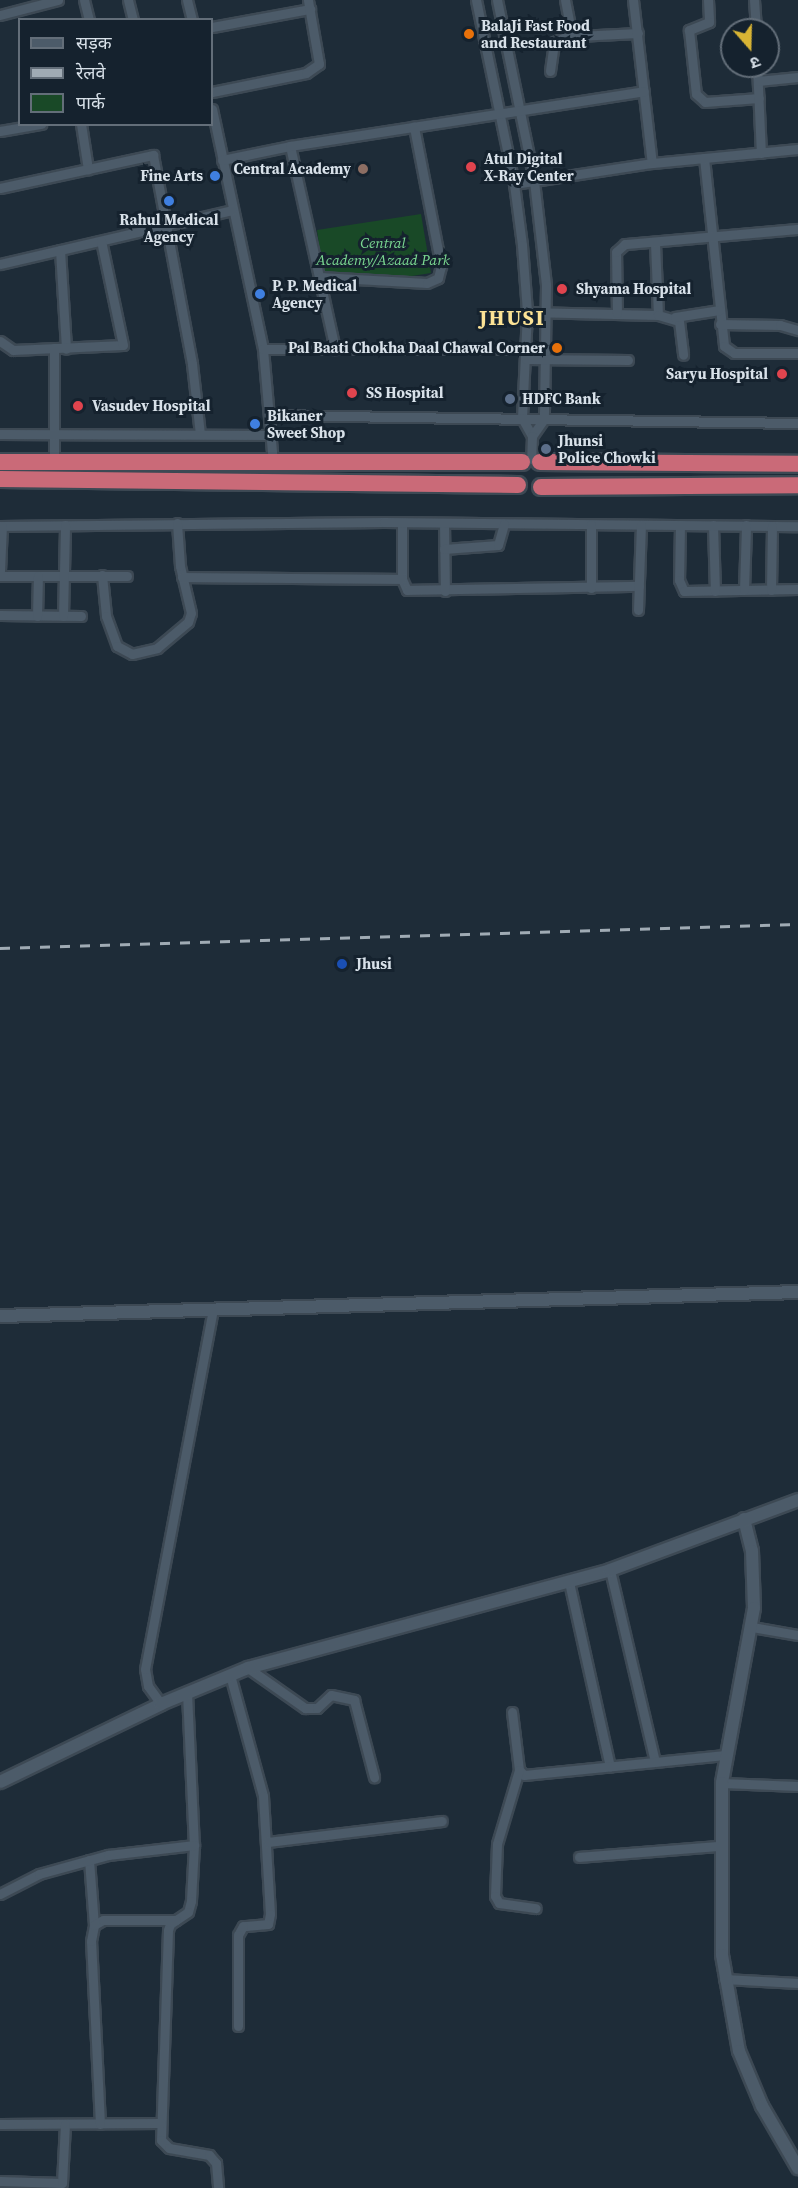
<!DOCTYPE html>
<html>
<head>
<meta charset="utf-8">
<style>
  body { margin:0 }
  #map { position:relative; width:798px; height:2188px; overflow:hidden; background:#1e2c38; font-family:"Source Serif 4","Noto Sans Devanagari",serif }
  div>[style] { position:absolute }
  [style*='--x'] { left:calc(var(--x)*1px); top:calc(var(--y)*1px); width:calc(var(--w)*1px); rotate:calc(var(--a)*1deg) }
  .green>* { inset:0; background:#194927 }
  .roads { filter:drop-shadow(2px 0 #3d4954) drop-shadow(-2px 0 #3d4954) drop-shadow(0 2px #3d4954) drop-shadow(0 -2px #3d4954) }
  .minor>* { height:9px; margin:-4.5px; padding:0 4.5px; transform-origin:4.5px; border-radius:4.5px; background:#4c5b69 }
  .tertiary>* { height:12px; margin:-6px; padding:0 6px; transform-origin:6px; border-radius:6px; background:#4c5b69 }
  .trunk>* { height:16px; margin:-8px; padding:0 8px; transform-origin:8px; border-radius:8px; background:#ca6a78 }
  .rail>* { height:3px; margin-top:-1.5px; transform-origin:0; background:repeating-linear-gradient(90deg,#a0abb4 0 10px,transparent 0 20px) }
  .dots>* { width:16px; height:16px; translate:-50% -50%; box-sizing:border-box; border:3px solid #15222e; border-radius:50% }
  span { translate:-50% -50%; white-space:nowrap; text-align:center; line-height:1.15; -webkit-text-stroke:6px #15222e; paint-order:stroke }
  .poi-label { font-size:15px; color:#d8e1e9; font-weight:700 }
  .left { translate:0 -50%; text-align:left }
  .right { translate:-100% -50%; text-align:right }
  .park-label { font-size:15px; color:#7bd992; font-style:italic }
  .district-label { font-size:21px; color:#fce396; font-weight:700; letter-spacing:1.5px }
  .legend { position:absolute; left:18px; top:18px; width:195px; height:108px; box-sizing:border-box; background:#15222e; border:2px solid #636e79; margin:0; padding:8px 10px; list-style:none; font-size:18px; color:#d8e1e9 }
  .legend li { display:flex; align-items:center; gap:12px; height:30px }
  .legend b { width:30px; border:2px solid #636e79 }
  .north { position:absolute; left:720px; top:18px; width:60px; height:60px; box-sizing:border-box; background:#15222e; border:2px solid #636e79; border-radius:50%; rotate:160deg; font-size:16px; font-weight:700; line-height:24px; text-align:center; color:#d8e1e9 }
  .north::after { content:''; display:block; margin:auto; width:21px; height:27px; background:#d8b434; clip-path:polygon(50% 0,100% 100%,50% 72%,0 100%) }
</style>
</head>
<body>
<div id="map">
  <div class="green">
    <div style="clip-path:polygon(421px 214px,431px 273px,380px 281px,323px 274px,317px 230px)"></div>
  </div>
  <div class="roads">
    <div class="minor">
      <div style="--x:84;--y:0;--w:21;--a:76"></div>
      <div style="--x:128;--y:0;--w:21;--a:76"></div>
      <div style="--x:187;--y:0;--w:21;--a:76"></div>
      <div style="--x:476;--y:0;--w:188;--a:78.3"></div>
      <div style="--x:514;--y:184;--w:62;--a:82.5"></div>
      <div style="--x:522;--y:245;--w:67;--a:85.7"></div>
      <div style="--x:527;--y:312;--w:106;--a:92.7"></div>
      <div style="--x:522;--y:418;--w:21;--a:61"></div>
      <div style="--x:497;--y:0;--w:185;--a:78.4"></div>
      <div style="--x:534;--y:181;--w:105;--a:83.4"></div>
      <div style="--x:546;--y:285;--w:134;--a:90.9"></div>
      <div style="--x:544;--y:419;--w:21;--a:125"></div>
      <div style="--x:532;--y:436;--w:23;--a:92"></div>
      <div style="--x:565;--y:0;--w:26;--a:79"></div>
      <div style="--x:570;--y:26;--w:12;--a:55"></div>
      <div style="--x:577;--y:36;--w:61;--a:-2.8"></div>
      <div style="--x:633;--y:0;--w:164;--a:83.4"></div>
      <div style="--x:708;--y:0;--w:22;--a:87"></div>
      <div style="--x:709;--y:22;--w:22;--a:158"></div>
      <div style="--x:689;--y:30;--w:64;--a:83.8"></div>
      <div style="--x:696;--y:94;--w:12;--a:42"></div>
      <div style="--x:705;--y:102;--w:54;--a:-4.2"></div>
      <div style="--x:754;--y:0;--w:30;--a:86"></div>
      <div style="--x:0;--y:15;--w:60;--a:-14.5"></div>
      <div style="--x:212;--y:27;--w:100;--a:-10.4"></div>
      <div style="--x:757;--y:66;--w:87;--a:87.4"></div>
      <div style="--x:550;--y:71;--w:29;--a:-82"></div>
      <div style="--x:554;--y:42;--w:22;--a:-24"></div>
      <div style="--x:758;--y:81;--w:40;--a:-5.7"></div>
      <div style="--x:212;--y:92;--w:96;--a:-11.4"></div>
      <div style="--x:306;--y:73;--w:16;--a:-35"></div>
      <div style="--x:319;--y:64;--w:65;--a:-99.8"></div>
      <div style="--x:212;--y:109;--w:245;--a:78"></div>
      <div style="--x:263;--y:349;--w:114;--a:85"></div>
      <div style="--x:81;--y:124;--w:46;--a:81.2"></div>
      <div style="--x:0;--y:131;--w:42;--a:-9.7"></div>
      <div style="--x:290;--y:146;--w:208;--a:77.5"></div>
      <div style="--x:704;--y:158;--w:189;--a:83.9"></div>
      <div style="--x:724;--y:346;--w:12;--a:35"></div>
      <div style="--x:734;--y:353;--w:64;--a:0"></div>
      <div style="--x:222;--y:160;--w:69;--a:-11.6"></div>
      <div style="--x:290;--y:146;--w:358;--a:-8.8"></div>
      <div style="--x:514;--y:184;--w:140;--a:-8.7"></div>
      <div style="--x:652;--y:163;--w:147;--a:-5.5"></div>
      <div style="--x:0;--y:188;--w:157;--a:-12.2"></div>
      <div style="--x:153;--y:155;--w:213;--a:79.4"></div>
      <div style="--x:192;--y:364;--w:70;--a:83.5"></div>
      <div style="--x:60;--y:250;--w:99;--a:86.5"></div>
      <div style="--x:0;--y:264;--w:238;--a:-13.1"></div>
      <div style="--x:320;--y:277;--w:107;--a:3.2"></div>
      <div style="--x:427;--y:283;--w:12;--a:-24"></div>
      <div style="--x:438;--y:278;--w:12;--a:-76"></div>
      <div style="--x:441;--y:266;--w:142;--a:-101"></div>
      <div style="--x:527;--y:312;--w:131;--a:1.3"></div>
      <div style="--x:658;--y:315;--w:73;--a:-92.4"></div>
      <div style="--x:617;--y:313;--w:61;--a:-90.9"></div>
      <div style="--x:616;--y:252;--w:12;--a:-42"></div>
      <div style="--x:625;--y:244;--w:174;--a:-5"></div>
      <div style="--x:658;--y:315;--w:22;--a:16"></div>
      <div style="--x:679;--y:321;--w:34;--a:83"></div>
      <div style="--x:675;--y:317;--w:45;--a:-9"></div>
      <div style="--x:720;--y:324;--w:60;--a:1"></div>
      <div style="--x:780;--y:325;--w:19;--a:16"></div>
      <div style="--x:0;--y:341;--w:16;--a:35"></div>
      <div style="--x:13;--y:350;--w:110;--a:-2.6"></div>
      <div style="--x:123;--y:345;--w:106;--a:-101.9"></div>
      <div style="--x:54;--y:348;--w:115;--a:90"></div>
      <div style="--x:263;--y:349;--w:263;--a:0"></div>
      <div style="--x:526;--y:359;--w:102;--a:0.6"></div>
      <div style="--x:270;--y:415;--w:528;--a:0.87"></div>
      <div style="--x:0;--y:434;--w:271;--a:0.2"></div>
      <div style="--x:402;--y:523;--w:56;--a:90"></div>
      <div style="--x:402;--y:579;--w:12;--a:66"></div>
      <div style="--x:407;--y:590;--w:232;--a:-1"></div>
      <div style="--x:444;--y:523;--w:68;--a:89.2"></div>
      <div style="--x:680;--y:525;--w:55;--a:91"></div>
      <div style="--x:679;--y:580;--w:12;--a:66"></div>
      <div style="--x:684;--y:591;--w:114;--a:-1"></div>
      <div style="--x:713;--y:525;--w:66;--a:88.3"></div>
      <div style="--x:0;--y:526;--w:384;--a:-0.6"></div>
      <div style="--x:384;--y:522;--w:414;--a:0.6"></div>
      <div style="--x:444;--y:549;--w:54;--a:-4.2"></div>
      <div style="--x:498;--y:545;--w:22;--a:-74"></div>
      <div style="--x:0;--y:571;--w:45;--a:-87.5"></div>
      <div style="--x:102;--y:575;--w:41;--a:84.4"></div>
      <div style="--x:106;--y:616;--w:32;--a:70"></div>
      <div style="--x:117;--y:646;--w:17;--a:28"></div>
      <div style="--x:132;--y:654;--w:26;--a:-13"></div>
      <div style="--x:157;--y:648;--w:40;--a:-40"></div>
      <div style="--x:188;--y:622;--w:9;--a:-72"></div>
      <div style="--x:191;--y:613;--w:48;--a:-103.2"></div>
      <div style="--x:180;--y:566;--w:43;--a:-94"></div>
      <div style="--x:0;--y:576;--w:127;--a:0"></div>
      <div style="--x:182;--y:577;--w:220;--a:0.5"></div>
      <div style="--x:591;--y:588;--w:63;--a:-90"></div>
      <div style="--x:744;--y:590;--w:65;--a:-88.2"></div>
      <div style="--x:771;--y:590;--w:64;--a:-89.1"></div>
      <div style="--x:638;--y:610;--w:85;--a:-88"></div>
      <div style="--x:0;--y:615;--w:81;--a:0.7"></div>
      <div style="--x:37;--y:616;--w:40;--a:-88.6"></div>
      <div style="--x:63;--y:616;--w:91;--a:-88.7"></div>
      <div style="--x:610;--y:1570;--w:197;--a:76.8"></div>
      <div style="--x:569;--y:1582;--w:189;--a:77.5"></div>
      <div style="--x:752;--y:1627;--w:47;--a:9.9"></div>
      <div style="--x:248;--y:1668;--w:70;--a:35.1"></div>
      <div style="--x:305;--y:1708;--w:12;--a:0"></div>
      <div style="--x:317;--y:1708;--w:19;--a:-43"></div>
      <div style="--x:331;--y:1695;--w:24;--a:12"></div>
      <div style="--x:354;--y:1700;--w:80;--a:75.4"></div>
      <div style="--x:230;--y:1675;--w:125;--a:74.7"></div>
      <div style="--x:263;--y:1796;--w:118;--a:86.6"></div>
      <div style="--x:270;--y:1914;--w:10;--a:101"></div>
      <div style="--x:268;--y:1924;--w:25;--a:175"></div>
      <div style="--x:243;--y:1926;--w:10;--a:119"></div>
      <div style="--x:238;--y:1935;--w:91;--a:90"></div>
      <div style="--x:187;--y:1693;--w:152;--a:87.4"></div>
      <div style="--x:194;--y:1845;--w:56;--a:93.1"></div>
      <div style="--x:191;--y:1901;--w:11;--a:105"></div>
      <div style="--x:188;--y:1912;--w:22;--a:146"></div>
      <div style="--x:170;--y:1924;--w:6;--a:108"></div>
      <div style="--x:168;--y:1930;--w:210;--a:91.9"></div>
      <div style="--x:161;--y:2140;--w:11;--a:45"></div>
      <div style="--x:169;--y:2148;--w:41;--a:9.9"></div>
      <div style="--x:209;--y:2155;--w:11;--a:49"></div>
      <div style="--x:216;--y:2163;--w:25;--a:85"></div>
      <div style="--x:161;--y:1704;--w:22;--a:-126"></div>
      <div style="--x:148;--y:1686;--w:17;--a:-100"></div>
      <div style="--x:145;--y:1669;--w:367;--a:-79.3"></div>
      <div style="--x:512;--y:1712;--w:58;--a:83.1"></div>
      <div style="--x:519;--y:1770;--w:7;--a:45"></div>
      <div style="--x:524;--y:1775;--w:202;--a:-5.7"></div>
      <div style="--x:519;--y:1770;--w:77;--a:106.6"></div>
      <div style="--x:497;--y:1844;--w:52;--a:92.2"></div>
      <div style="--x:495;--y:1896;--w:8;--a:60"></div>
      <div style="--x:499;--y:1903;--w:37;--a:8"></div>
      <div style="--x:722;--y:1783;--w:76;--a:2.3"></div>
      <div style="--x:268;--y:1842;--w:175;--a:-6.9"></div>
      <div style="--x:579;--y:1857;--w:141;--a:-4.5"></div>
      <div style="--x:89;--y:1860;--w:65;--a:85.6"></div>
      <div style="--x:0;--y:1894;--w:44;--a:-27.1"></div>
      <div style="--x:39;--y:1874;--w:72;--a:-15.4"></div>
      <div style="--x:108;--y:1855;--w:87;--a:-6.6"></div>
      <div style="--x:724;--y:1979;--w:74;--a:3.1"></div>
      <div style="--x:0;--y:2124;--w:161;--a:-0.4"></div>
      <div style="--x:100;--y:2124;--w:183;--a:-92.8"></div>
      <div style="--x:91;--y:1941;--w:16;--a:-79"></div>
      <div style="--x:94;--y:1925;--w:10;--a:-29"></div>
      <div style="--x:103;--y:1920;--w:73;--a:0"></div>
      <div style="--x:0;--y:2181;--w:62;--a:1.8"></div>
      <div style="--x:62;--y:2183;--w:59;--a:-87.1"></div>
    </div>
    <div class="tertiary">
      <div style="--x:0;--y:1316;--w:798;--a:-1.72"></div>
      <div style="--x:744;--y:1519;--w:33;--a:76"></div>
      <div style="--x:752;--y:1551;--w:57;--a:88"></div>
      <div style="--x:754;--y:1608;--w:178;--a:100.4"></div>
      <div style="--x:722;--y:1783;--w:172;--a:90"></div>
      <div style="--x:722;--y:1955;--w:97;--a:80"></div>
      <div style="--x:739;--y:2051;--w:60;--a:67.3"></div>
      <div style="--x:762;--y:2106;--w:72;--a:59.9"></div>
      <div style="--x:0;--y:1782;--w:179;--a:-25.8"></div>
      <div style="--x:161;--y:1704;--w:94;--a:-22.5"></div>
      <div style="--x:248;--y:1668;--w:375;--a:-15.1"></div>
      <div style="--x:610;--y:1570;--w:201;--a:-20.4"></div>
    </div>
    <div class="trunk">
      <div style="--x:0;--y:462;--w:522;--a:0"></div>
      <div style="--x:540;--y:462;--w:258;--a:0.4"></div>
      <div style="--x:0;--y:479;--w:518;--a:0.66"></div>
      <div style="--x:541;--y:487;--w:257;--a:-0.4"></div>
    </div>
  </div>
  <div class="rail">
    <div style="--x:0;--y:948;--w:798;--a:-1.72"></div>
  </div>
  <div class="dots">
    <div style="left:469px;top:34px;background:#e8710a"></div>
    <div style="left:471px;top:167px;background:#e0444e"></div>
    <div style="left:363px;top:169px;background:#8d6e63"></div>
    <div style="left:215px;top:176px;background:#3f7fe0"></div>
    <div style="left:169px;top:201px;background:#3f7fe0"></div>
    <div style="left:562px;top:289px;background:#e0444e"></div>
    <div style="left:260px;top:294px;background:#3f7fe0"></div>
    <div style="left:557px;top:348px;background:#e8710a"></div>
    <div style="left:782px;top:374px;background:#e0444e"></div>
    <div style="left:352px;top:393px;background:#e0444e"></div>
    <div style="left:510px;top:399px;background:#5c6f8a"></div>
    <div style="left:78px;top:406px;background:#e0444e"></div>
    <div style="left:255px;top:424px;background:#3f7fe0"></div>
    <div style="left:546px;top:449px;background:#5c6f8a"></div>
    <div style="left:342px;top:964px;background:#1a4fb4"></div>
  </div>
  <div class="poi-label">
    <span class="left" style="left:481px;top:34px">BalaJi Fast Food<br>and Restaurant</span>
    <span class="left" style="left:484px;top:167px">Atul Digital<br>X-Ray Center</span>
    <span class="right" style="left:351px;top:169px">Central Academy</span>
    <span class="right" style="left:203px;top:176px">Fine Arts</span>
    <span style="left:169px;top:228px">Rahul Medical<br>Agency</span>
    <span class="left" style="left:272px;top:294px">P. P. Medical<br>Agency</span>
    <span class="left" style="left:576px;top:289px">Shyama Hospital</span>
    <span class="right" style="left:545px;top:348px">Pal Baati Chokha Daal Chawal Corner</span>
    <span class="right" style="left:768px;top:374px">Saryu Hospital</span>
    <span class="left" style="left:366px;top:393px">SS Hospital</span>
    <span class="left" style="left:522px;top:399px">HDFC Bank</span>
    <span class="left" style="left:92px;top:406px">Vasudev Hospital</span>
    <span class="left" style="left:267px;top:424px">Bikaner<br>Sweet Shop</span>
    <span class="left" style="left:558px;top:449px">Jhunsi<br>Police Chowki</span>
    <span class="left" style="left:356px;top:964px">Jhusi</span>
  </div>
  <div class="park-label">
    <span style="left:383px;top:251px">Central<br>Academy/Azaad Park</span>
  </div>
  <div class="district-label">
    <span style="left:512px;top:318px">JHUSI</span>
  </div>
  <ul class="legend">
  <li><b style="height:8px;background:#4c5b69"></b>सड़क</li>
  <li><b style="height:8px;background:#a0abb4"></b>रेलवे</li>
  <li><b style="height:16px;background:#194927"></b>पार्क</li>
  </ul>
  <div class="north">उ</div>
</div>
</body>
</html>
